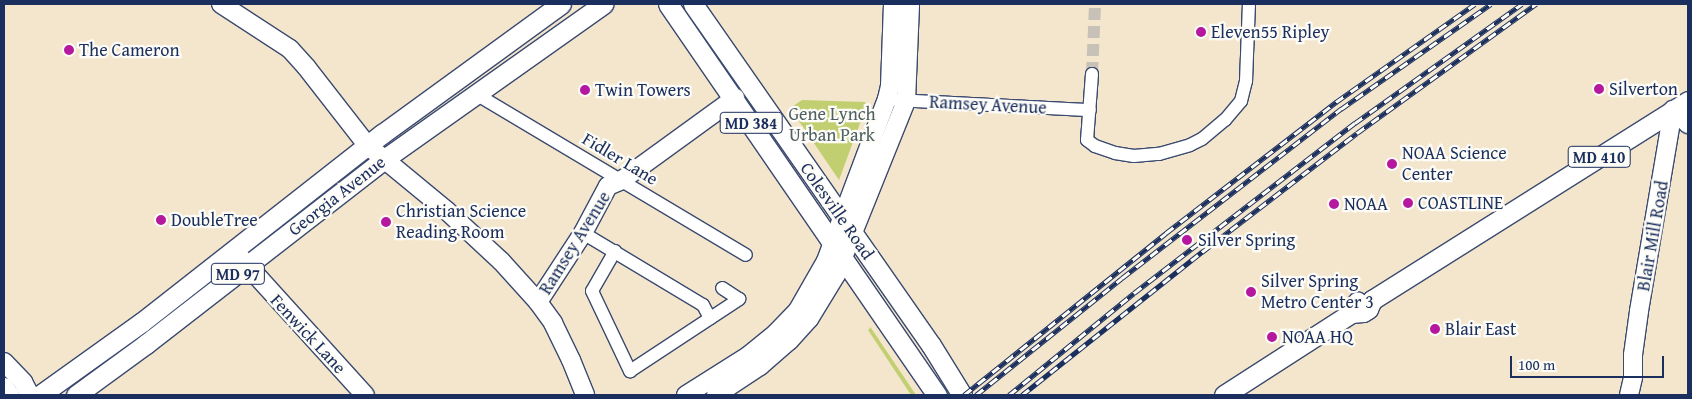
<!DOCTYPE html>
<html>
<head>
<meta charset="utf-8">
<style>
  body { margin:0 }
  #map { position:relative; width:1692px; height:399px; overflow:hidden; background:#f3e6cd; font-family:"Gentium Book Plus",serif }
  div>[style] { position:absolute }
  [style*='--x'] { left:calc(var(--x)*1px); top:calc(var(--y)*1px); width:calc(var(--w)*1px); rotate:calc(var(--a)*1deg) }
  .green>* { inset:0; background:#c1cf71 }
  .street-tunnel>* { height:12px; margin-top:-6px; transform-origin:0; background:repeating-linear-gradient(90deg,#c8c1b7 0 12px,transparent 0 18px) }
  .roads { filter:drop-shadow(1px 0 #3b4a6f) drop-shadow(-1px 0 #3b4a6f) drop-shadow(0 1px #3b4a6f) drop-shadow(0 -1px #3b4a6f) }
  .street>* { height:12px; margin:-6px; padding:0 6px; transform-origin:6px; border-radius:6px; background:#fff }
  .secondary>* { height:18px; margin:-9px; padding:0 9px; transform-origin:9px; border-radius:9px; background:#fff }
  .primary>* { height:19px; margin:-9.5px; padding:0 9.5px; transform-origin:9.5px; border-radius:9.5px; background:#fff }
  .rail>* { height:5px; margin-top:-2.5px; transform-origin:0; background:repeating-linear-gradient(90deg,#fdfcf7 0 9px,#1b2f5e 0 18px); box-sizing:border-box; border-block:1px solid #1b2f5e }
  .dots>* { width:14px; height:14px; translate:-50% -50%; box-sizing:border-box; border:2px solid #fdfcf7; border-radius:50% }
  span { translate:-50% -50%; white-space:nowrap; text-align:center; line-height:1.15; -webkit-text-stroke:4.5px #fdfcf7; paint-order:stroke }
  .shield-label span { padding:1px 4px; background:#fdfcf7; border:1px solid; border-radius:4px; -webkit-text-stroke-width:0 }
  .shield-label { font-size:16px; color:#1b2f5e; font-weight:700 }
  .poi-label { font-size:18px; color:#1b2f5e }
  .left { translate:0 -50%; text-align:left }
  .street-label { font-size:18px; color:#1b2f5e }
  .park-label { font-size:18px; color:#4d5f64 }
  .frame { position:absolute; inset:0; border:5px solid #1b2f5e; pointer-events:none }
  .scale { position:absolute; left:1510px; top:356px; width:154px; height:22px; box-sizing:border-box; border:2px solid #1b2f5e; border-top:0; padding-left:6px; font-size:15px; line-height:18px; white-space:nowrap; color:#1b2f5e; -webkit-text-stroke:4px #fdfcf7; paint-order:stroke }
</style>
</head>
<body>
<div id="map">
  <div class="green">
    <div style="clip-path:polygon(802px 100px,865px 102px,866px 107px,839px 180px,790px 108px)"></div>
    <div style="clip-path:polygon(871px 327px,871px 328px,916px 395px,911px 395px,868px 330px)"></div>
  </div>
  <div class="street-tunnel">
    <div style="--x:1092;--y:74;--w:70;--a:-87.5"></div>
  </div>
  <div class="roads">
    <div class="street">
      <div style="--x:1092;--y:74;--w:66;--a:94.3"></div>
      <div style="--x:1087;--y:140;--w:10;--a:37"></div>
      <div style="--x:1095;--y:146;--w:21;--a:19"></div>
      <div style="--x:1115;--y:153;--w:19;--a:9"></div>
      <div style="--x:1134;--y:156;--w:25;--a:-5"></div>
      <div style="--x:1159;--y:154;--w:32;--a:-16"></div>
      <div style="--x:1190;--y:145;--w:13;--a:-27"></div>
      <div style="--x:1202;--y:139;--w:30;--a:-40"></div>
      <div style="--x:1225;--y:120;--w:25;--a:-50"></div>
      <div style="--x:1241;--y:101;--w:21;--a:-76"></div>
      <div style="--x:1246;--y:81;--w:77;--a:-87.8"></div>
      <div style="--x:476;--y:94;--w:314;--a:30.8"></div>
      <div style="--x:897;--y:100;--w:193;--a:3"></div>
      <div style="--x:583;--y:233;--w:140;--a:31"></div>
      <div style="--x:703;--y:305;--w:15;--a:62"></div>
      <div style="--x:615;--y:251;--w:46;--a:119.9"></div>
      <div style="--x:592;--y:291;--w:89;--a:64.6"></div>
      <div style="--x:630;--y:371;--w:131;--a:-33.4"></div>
      <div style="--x:739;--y:299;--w:20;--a:-147"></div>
    </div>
    <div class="secondary">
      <div style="--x:221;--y:4;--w:82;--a:33.1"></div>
      <div style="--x:290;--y:49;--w:25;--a:48"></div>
      <div style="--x:307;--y:68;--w:98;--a:52.1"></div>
      <div style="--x:367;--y:145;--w:104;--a:39.5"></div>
      <div style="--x:447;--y:211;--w:74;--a:42.8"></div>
      <div style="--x:501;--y:261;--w:55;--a:47.9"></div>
      <div style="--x:538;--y:302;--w:26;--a:54"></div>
      <div style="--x:553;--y:323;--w:41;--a:64.1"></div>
      <div style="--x:571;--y:360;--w:38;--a:68"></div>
      <div style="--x:1673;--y:110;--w:21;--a:43"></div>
      <div style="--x:238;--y:255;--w:189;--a:47.8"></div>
      <div style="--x:538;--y:302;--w:82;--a:-56.9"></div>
      <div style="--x:583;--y:233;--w:53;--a:-62"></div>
      <div style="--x:608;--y:186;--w:15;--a:-23"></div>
      <div style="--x:622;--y:180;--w:140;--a:-36"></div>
      <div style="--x:4;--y:362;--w:28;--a:46"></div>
      <div style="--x:23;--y:382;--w:15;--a:62"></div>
      <div style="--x:4;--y:387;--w:10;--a:53"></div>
      <div style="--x:686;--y:395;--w:73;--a:-32.2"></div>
      <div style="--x:748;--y:356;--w:36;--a:-39"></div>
      <div style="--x:776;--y:333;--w:32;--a:-46"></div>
      <div style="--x:798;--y:310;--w:56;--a:-60.3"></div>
      <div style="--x:826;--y:261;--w:173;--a:-69.4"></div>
      <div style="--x:887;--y:99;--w:13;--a:-77"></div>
      <div style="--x:890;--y:86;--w:82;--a:-87.9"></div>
      <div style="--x:716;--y:395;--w:53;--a:-33.4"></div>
      <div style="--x:760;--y:366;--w:38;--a:-41"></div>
      <div style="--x:789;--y:341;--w:30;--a:-48"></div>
      <div style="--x:809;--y:319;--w:52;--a:-58.5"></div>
      <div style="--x:836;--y:275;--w:188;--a:-68.1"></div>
      <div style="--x:906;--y:101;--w:97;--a:-87.6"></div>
      <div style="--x:1629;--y:395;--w:18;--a:-77"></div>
      <div style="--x:1633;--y:377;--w:22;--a:-90"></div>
      <div style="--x:1633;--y:355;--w:44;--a:-82.2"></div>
      <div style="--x:1639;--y:311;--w:204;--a:-80.4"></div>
    </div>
    <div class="primary">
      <div style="--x:668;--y:4;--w:475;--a:55.5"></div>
      <div style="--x:693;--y:4;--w:416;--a:55.1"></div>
      <div style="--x:931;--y:345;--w:59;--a:58.2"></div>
      <div style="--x:1351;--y:313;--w:12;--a:-5"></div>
      <div style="--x:1363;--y:312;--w:6;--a:-31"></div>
      <div style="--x:1368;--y:309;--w:10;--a:-66"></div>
      <div style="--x:1372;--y:300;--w:373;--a:-32.2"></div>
      <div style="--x:40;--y:395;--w:125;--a:-35.6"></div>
      <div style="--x:142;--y:322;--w:305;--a:-38.1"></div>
      <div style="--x:382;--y:134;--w:221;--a:-36"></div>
      <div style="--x:76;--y:395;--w:87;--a:-36.1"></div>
      <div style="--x:146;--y:344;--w:300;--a:-37.8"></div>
      <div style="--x:383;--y:160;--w:270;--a:-35.3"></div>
      <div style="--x:1224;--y:395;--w:151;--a:-32.8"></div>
      <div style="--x:1351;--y:313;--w:13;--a:-61"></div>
    </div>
  </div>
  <div class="rail">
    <div style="--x:964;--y:395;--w:259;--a:-38.7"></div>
    <div style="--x:1166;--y:233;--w:215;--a:-37.6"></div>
    <div style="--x:1336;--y:102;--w:170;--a:-35.2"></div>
    <div style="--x:976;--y:395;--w:187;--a:-38.7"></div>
    <div style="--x:1122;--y:278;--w:277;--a:-37.7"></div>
    <div style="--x:1341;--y:109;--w:183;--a:-35"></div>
    <div style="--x:1009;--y:395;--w:161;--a:-39.2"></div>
    <div style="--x:1134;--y:293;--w:279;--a:-37.6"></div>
    <div style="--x:1355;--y:123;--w:205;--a:-35.5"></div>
    <div style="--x:1022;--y:395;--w:230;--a:-38.5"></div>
    <div style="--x:1202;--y:252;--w:195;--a:-37.5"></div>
    <div style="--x:1357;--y:133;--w:221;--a:-35.8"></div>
  </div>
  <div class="dots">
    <div style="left:1201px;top:32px;background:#b5179e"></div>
    <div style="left:69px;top:50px;background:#b5179e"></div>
    <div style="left:1599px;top:89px;background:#b5179e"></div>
    <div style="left:585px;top:90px;background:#b5179e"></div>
    <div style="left:1392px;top:164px;background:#b5179e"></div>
    <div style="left:1408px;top:203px;background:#b5179e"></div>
    <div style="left:1334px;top:204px;background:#b5179e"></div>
    <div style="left:161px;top:220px;background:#b5179e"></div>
    <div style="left:386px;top:222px;background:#b5179e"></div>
    <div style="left:1187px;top:240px;background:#b5179e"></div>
    <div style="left:1251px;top:292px;background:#b5179e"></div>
    <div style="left:1435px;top:329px;background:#b5179e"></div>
    <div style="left:1272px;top:337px;background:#b5179e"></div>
  </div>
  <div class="shield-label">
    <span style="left:751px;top:123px">MD 384</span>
    <span style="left:1599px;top:157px">MD 410</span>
    <span style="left:238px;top:274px">MD 97</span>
  </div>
  <div class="poi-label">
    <span class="left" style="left:1211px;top:32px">Eleven55 Ripley</span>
    <span class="left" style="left:79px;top:50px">The Cameron</span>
    <span class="left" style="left:1609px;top:89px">Silverton</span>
    <span class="left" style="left:595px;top:90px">Twin Towers</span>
    <span class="left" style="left:1402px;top:164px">NOAA Science<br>Center</span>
    <span class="left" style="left:1418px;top:203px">COASTLINE</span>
    <span class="left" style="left:1344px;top:204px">NOAA</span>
    <span class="left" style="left:396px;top:222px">Christian Science<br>Reading Room</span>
    <span class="left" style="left:171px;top:220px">DoubleTree</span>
    <span class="left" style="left:1198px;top:240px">Silver Spring</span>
    <span class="left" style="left:1261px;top:292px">Silver Spring<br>Metro Center 3</span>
    <span class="left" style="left:1445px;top:329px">Blair East</span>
    <span class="left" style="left:1282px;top:337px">NOAA HQ</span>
  </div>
  <div class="street-label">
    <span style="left:988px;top:105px;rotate:3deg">Ramsey Avenue</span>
    <span style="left:620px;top:159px;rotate:31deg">Fidler Lane</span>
    <span style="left:337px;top:196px;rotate:-38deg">Georgia Avenue</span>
    <span style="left:837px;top:211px;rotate:55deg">Colesville Road</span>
    <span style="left:1653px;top:236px;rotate:-80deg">Blair Mill Road</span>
    <span style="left:575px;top:243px;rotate:-58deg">Ramsey Avenue</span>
    <span style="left:308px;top:334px;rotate:47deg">Fenwick Lane</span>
  </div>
  <div class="park-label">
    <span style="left:832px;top:125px">Gene Lynch<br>Urban Park</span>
  </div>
  <div class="frame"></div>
  <div class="scale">100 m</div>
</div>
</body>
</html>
